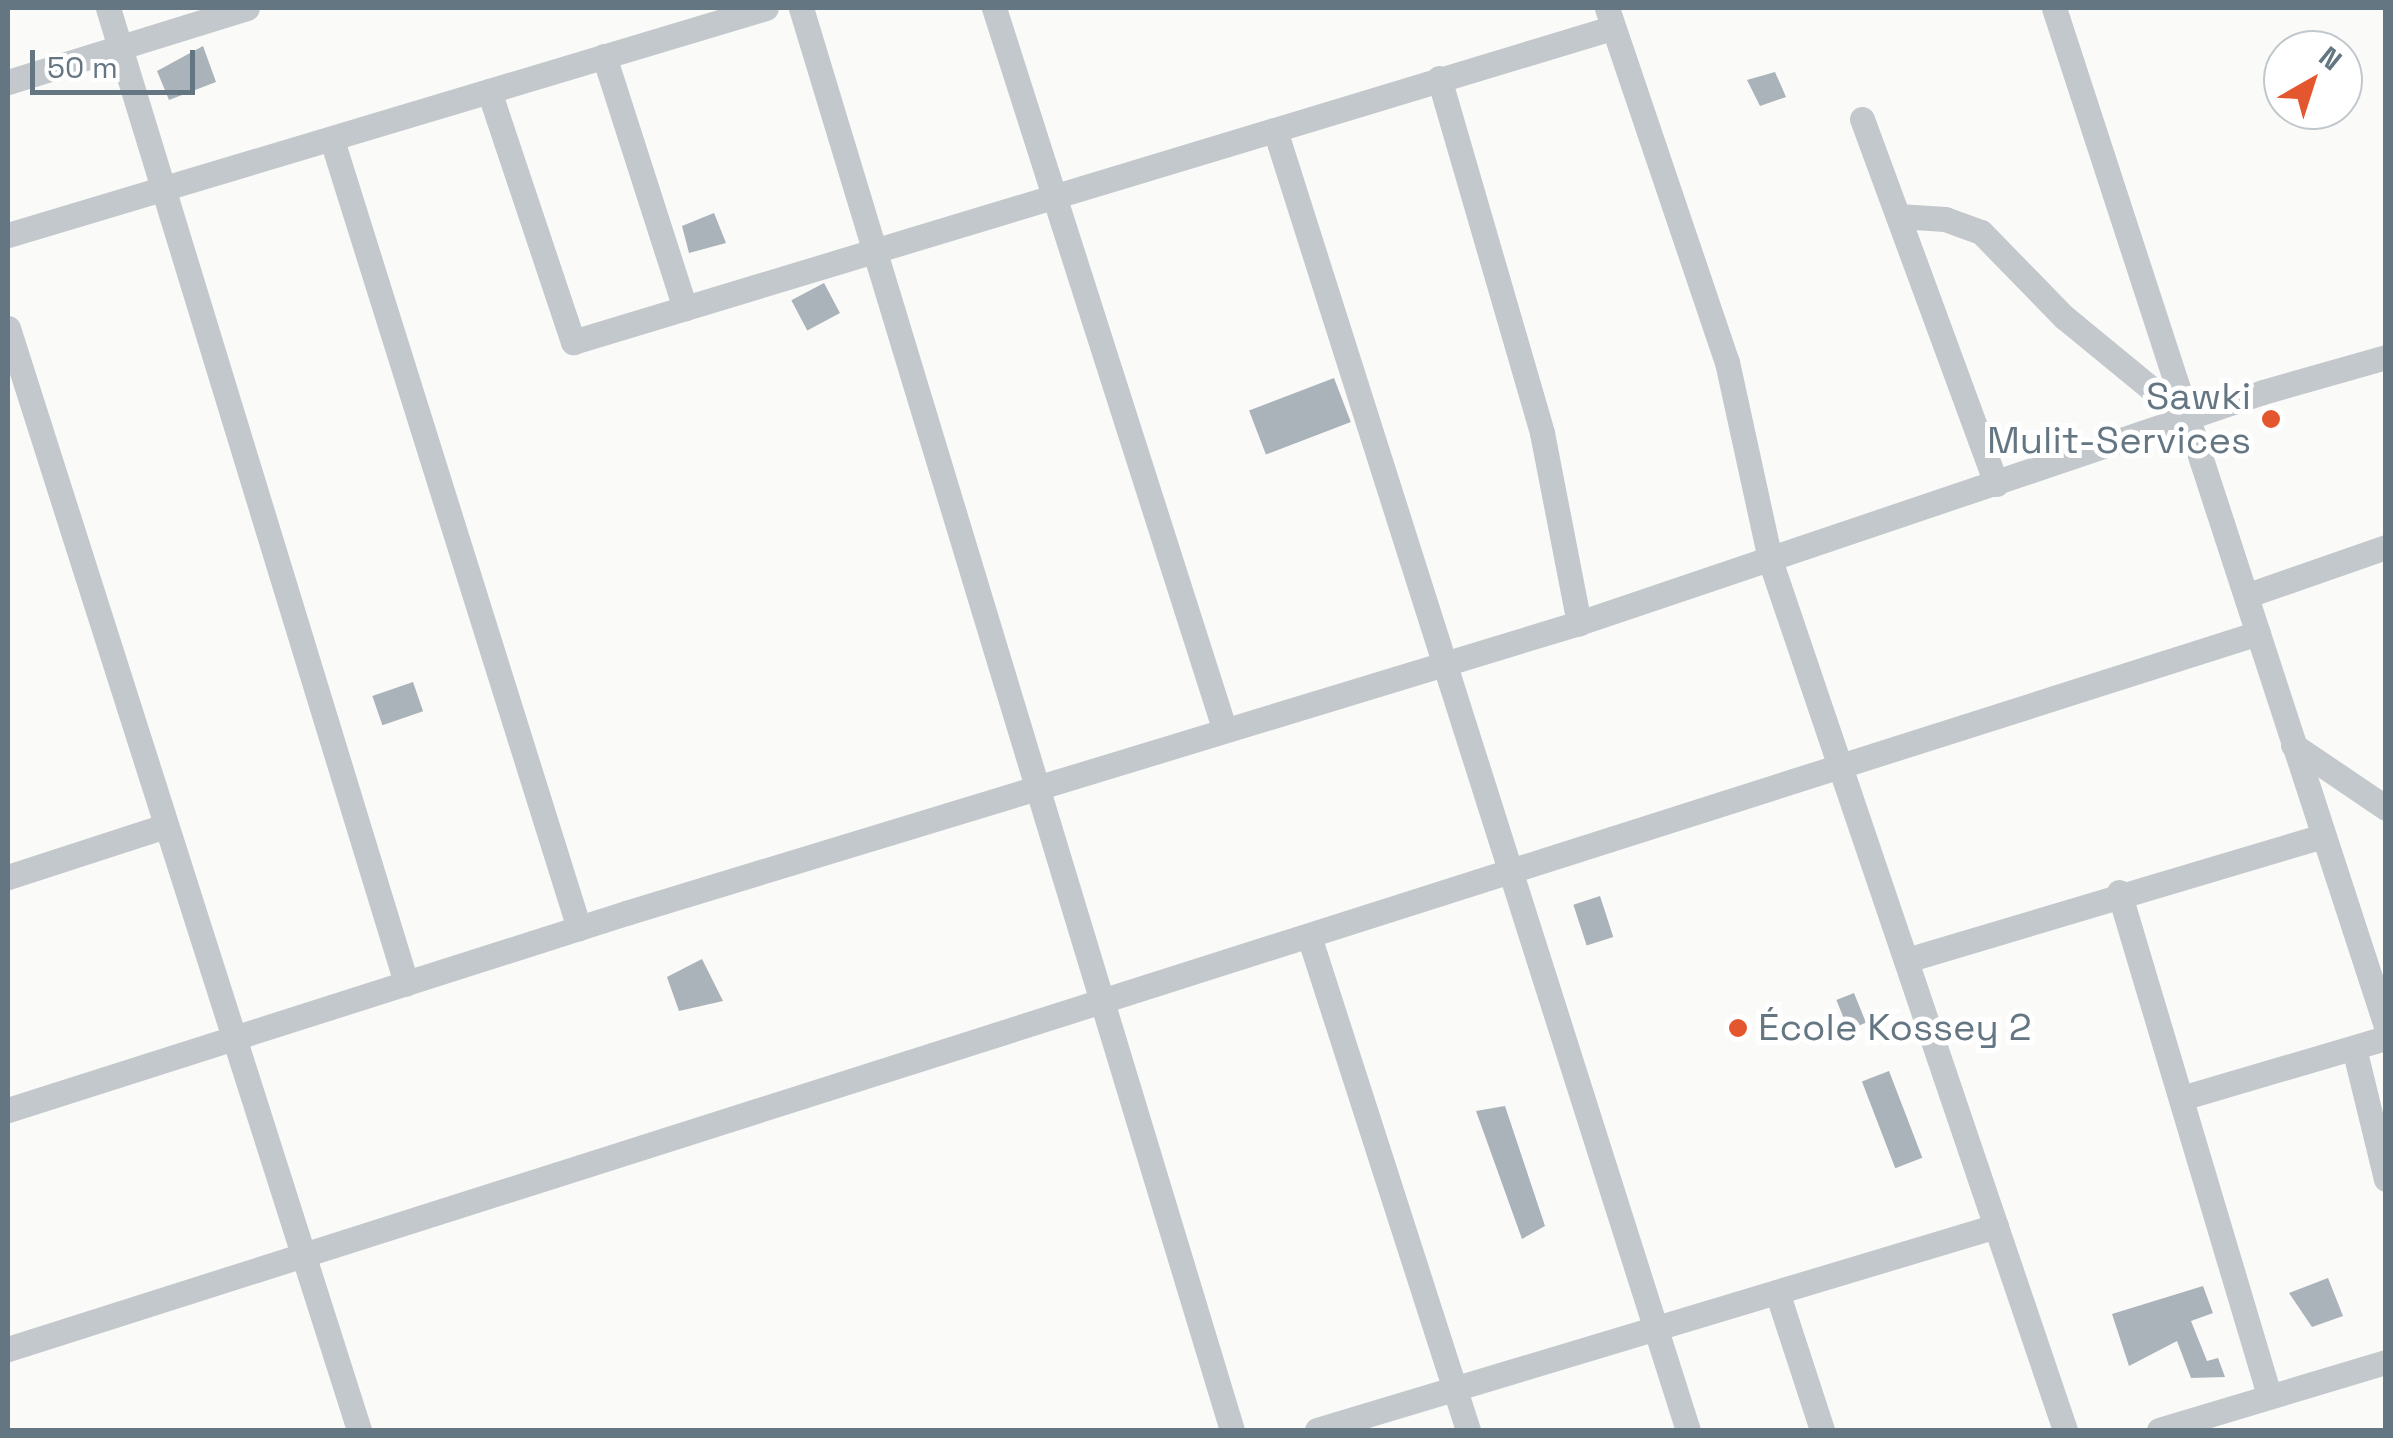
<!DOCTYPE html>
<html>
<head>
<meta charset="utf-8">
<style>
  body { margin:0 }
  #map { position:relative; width:2393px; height:1438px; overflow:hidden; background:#fafaf8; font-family:"Space Grotesk",sans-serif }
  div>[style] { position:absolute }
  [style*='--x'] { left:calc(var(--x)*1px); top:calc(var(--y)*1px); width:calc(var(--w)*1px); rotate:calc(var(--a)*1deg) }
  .building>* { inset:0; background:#aab3b9; transform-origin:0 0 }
  .minor>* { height:25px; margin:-12.5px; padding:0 12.5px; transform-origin:12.5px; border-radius:12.5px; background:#c3c8cc }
  .dots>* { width:28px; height:28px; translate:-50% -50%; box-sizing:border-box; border:5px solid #fff; border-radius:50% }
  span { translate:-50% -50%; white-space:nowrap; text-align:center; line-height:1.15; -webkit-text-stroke:10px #fff; paint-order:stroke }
  .poi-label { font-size:38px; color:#657683 }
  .right { translate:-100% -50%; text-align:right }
  .left { translate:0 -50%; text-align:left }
  .frame { position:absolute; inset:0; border:10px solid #657683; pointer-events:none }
  .north { position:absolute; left:2263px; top:30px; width:100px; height:100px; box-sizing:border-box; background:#fff; border:2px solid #c1c8cd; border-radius:50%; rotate:39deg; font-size:28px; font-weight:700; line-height:40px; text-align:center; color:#657683 }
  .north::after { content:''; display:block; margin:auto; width:35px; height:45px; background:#e4572e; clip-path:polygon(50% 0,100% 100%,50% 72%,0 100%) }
  .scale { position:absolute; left:30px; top:50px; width:165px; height:45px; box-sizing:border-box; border:5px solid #657683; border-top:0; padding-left:12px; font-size:30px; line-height:35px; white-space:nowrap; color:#657683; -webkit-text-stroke:8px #fff; paint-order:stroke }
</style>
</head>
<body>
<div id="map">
  <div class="building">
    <div style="clip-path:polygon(203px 46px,216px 82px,169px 100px,157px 71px)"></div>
    <div style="clip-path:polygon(1775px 72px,1786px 97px,1760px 106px,1747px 80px)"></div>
    <div style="clip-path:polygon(714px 213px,726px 243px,689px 253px,682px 226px)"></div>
    <div style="left:824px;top:283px;width:34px;height:37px;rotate:62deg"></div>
    <div style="left:1334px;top:378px;width:47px;height:91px;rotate:69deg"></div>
    <div style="left:413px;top:682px;width:31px;height:43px;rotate:71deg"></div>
    <div style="left:1600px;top:896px;width:43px;height:28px;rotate:72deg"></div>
    <div style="clip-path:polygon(702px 959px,723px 1001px,679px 1011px,667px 977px)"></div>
    <div style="left:1854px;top:993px;width:32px;height:19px;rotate:68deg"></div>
    <div style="left:1889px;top:1071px;width:93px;height:29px;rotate:69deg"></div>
    <div style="clip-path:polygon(1505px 1106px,1545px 1226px,1522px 1239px,1476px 1111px)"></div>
    <div style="clip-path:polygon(2328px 1278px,2343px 1316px,2312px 1327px,2289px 1293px)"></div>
    <div style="clip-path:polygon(2203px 1286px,2213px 1313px,2191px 1321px,2207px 1361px,2218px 1358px,2225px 1377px,2191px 1378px,2177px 1341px,2129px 1366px,2112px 1314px)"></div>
  </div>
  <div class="minor">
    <div style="--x:108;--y:8;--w:1020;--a:73"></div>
    <div style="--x:801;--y:8;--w:1486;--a:73.14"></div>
    <div style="--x:994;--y:8;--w:756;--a:72.28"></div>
    <div style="--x:1607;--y:8;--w:374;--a:71.3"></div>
    <div style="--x:1727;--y:362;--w:203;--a:77.7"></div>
    <div style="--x:1770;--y:560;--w:919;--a:71.27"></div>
    <div style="--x:2054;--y:8;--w:1071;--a:71.94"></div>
    <div style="--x:604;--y:56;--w:265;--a:72.2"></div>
    <div style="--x:1439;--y:78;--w:370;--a:73.8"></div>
    <div style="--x:1542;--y:433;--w:194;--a:79"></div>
    <div style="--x:8;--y:82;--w:250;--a:-17.2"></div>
    <div style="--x:489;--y:91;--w:265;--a:71.5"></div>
    <div style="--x:573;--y:342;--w:1085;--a:-16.82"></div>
    <div style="--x:1862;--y:119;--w:389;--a:69.8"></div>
    <div style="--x:1275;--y:130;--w:1364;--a:72.38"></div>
    <div style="--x:332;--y:140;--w:826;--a:72.6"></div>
    <div style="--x:1898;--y:216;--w:47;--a:3.7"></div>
    <div style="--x:1945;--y:219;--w:38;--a:20"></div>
    <div style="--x:1981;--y:232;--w:119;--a:45.7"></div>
    <div style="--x:2064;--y:317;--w:161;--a:39.4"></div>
    <div style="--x:8;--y:235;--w:791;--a:-16.67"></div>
    <div style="--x:8;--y:328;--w:1157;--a:72.33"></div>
    <div style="--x:2248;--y:595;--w:146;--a:-19.2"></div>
    <div style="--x:2293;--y:745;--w:112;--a:34.1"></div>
    <div style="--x:8;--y:877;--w:165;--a:-18"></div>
    <div style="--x:2119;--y:892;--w:525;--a:73.39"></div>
    <div style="--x:1309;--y:936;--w:519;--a:72.16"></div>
    <div style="--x:1910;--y:959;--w:430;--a:-16.6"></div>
    <div style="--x:2354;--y:1048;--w:135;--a:76.3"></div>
    <div style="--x:2185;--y:1097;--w:209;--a:-16.4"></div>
    <div style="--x:8;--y:1110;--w:649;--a:-17.68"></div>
    <div style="--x:626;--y:913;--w:996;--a:-16.93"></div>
    <div style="--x:1579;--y:623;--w:722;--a:-18.66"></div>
    <div style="--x:2263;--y:392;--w:128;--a:-15.9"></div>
    <div style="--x:1777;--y:1292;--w:145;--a:71.9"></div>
    <div style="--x:8;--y:1349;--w:2361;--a:-17.65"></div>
    <div style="--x:1317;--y:1430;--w:709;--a:-16.72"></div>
    <div style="--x:2159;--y:1430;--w:237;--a:-16.7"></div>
  </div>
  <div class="dots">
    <div style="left:2271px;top:419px;background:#e4572e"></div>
    <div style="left:1738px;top:1028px;background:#e4572e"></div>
  </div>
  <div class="poi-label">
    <span class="right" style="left:2251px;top:419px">Sawki<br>Mulit-Services</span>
    <span class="left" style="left:1758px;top:1028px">École Kossey 2</span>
  </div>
  <div class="frame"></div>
  <div class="north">N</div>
  <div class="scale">50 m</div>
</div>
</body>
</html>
